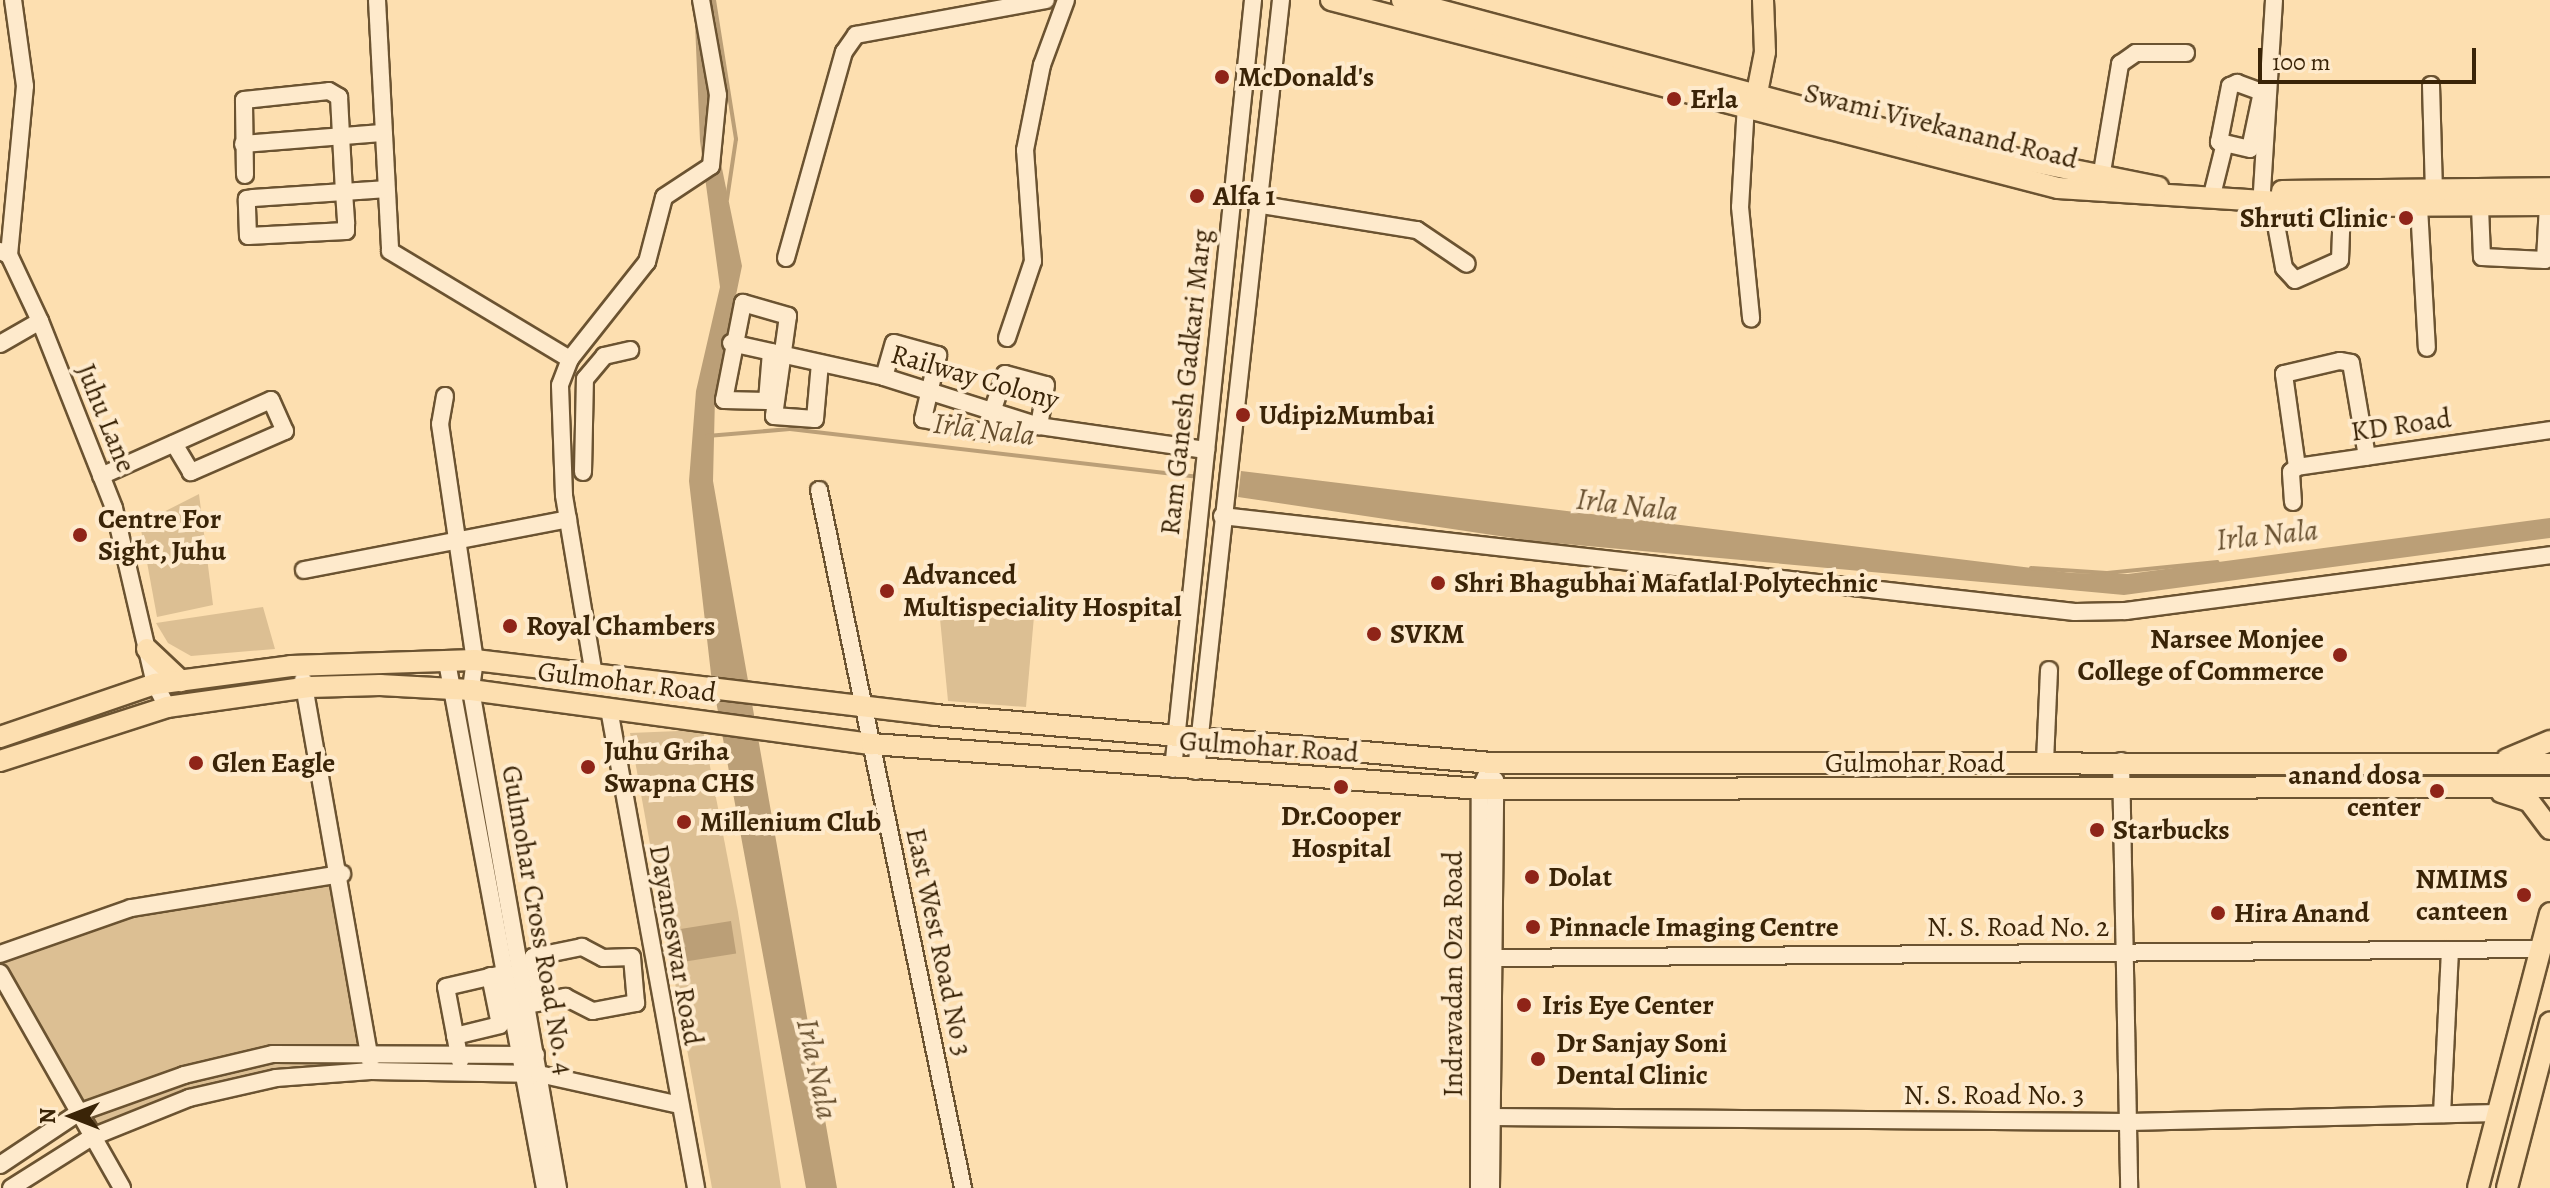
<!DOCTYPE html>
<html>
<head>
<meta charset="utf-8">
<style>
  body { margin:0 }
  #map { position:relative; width:2550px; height:1188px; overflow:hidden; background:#fddfb0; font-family:Alegreya,serif }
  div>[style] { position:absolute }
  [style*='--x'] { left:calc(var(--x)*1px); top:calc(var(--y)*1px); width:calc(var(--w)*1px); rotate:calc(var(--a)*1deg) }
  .green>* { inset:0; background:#dcbf93 }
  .water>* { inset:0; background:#bb9f77; transform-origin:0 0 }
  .stream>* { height:4px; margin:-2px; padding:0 2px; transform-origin:2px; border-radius:2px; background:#bb9f77 }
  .roads { filter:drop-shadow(2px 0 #6b5331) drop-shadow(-2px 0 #6b5331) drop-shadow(0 2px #6b5331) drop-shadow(0 -2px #6b5331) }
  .minor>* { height:16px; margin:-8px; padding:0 8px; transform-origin:8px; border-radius:8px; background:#feeacc }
  .major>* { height:20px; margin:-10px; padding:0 10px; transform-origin:10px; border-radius:10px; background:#fddfb0 }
  .dots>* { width:22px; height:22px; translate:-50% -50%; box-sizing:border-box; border:4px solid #feeacc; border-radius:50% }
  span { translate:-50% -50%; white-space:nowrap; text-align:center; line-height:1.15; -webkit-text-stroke:8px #feeacc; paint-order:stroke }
  .poi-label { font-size:28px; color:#3a2407; font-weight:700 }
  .left { translate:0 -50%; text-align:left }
  .right { translate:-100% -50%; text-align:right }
  .street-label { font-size:28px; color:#3a2407 }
  .water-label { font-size:30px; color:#674f2e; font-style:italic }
  .north { position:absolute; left:32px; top:1076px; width:80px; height:80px; -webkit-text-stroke:6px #feeacc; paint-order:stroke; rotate:270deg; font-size:22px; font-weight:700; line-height:32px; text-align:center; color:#3a2407 }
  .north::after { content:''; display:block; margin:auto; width:28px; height:36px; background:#3a2407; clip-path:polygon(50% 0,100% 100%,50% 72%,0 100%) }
  .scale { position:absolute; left:2258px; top:48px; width:218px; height:36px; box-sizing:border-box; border:4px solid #3a2407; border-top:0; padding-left:10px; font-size:24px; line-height:28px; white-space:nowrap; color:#3a2407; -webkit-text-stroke:6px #feeacc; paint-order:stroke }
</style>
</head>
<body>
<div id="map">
  <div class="green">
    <div style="clip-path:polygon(199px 494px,213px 605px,157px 617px,140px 524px)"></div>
    <div style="clip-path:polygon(938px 598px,1035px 605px,1026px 707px,948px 701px)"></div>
    <div style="clip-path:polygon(263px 607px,275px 649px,191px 656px,168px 643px,156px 623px)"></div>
    <div style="clip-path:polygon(703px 730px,738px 912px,781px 1188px,712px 1188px,630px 733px)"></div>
    <div style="clip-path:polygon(338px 877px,367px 1068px,284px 1067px,86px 1128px,0 958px,158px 907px)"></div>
  </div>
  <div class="water">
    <div style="clip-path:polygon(694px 0,714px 0,716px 139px,742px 266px,715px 397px,713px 481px,837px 1188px,806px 1188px,711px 674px,689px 481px,696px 391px,720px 287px,700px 141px)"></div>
    <div style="clip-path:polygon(1241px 471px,2072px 573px,2128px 574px,2550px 518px,2550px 538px,2124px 595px,1532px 541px,1238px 497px)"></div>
    <div style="left:731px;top:921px;width:33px;height:56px;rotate:81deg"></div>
  </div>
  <div class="stream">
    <div style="--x:714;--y:0;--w:141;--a:81"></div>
    <div style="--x:736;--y:139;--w:61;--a:98.5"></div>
    <div style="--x:707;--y:436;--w:83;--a:-4.8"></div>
    <div style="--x:790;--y:429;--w:412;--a:6.7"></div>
    <div style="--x:2031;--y:568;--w:76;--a:3.8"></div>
    <div style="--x:2107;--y:573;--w:111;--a:-5.7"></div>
  </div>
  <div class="roads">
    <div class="minor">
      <div style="--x:377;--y:0;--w:251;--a:87"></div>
      <div style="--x:390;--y:251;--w:210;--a:31"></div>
      <div style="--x:2237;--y:83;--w:27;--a:20"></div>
      <div style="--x:2262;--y:92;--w:58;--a:101.9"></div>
      <div style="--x:2250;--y:149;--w:32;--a:-167"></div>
      <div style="--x:2219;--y:142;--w:57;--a:-78.9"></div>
      <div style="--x:2230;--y:86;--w:8;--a:-23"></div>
      <div style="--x:2431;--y:85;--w:106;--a:88.4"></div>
      <div style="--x:1746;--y:104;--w:103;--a:93.3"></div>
      <div style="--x:1740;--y:207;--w:112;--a:84.3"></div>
      <div style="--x:243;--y:144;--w:139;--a:-4.5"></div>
      <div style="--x:245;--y:175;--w:75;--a:-90.8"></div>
      <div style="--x:244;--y:100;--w:85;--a:-6"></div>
      <div style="--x:329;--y:91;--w:12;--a:31"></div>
      <div style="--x:339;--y:97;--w:95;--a:87"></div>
      <div style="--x:344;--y:192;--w:32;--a:86"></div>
      <div style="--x:346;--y:224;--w:7;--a:90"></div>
      <div style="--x:346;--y:231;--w:98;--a:177.1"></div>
      <div style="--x:248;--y:236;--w:37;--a:-92"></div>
      <div style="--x:247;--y:199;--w:6;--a:-9"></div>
      <div style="--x:253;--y:198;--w:91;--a:-3.8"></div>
      <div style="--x:344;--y:192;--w:14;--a:-4"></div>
      <div style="--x:358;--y:191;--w:26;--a:-4"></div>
      <div style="--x:2101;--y:178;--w:116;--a:-80.5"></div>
      <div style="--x:2120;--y:64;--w:19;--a:-35"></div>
      <div style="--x:2136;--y:53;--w:50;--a:0"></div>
      <div style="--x:2213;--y:191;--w:45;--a:-76"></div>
      <div style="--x:2262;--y:191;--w:191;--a:-86.4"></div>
      <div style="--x:2272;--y:203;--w:66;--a:79.5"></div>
      <div style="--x:2284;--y:268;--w:16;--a:47"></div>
      <div style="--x:2295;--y:280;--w:49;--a:-24"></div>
      <div style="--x:2340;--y:260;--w:54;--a:-87.9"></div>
      <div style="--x:1256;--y:204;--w:163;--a:9.2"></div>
      <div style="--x:1417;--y:230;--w:60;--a:34.2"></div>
      <div style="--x:2419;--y:207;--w:141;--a:86.8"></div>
      <div style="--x:2480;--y:207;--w:50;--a:87.7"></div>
      <div style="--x:2482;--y:257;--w:63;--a:2.7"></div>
      <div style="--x:2545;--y:260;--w:55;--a:-86.9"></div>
      <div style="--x:0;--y:251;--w:10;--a:24"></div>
      <div style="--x:9;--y:255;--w:73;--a:64.8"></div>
      <div style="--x:40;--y:321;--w:201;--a:68.4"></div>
      <div style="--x:114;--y:508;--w:181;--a:76.9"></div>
      <div style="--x:155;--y:684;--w:26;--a:62"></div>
      <div style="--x:9;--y:255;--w:170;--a:-84.6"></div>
      <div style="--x:25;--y:86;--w:87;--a:-97.9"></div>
      <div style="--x:786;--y:258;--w:214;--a:-74.3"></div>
      <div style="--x:844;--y:52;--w:21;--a:-55"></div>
      <div style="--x:856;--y:35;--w:193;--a:-10.4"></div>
      <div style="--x:1007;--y:338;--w:81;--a:-71.3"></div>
      <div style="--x:1033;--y:261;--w:111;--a:-94.1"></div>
      <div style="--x:1025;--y:150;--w:87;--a:-78.7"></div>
      <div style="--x:1042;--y:65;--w:69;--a:-69.7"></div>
      <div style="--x:731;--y:343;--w:157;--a:12.5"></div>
      <div style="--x:884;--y:377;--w:163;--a:17.5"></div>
      <div style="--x:1039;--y:426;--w:169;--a:8.2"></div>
      <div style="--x:0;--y:344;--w:46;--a:-29.9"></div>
      <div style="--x:771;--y:352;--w:49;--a:94.7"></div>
      <div style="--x:767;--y:401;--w:43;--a:-178.7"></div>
      <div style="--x:724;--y:400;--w:99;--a:-78.9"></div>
      <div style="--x:743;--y:303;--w:47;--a:16.1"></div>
      <div style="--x:788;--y:316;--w:101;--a:98"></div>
      <div style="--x:774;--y:416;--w:41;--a:4.2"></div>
      <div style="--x:815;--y:419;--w:56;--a:-84.9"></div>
      <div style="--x:884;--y:377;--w:35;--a:-74"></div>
      <div style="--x:894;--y:343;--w:46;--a:15.3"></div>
      <div style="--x:938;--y:355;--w:66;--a:103.2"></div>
      <div style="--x:923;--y:419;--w:66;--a:12.2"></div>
      <div style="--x:445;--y:396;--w:28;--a:100"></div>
      <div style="--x:440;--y:424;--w:239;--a:81.6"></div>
      <div style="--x:475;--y:660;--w:30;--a:98"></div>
      <div style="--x:471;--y:690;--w:506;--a:80.09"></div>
      <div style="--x:992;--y:412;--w:40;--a:-71.1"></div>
      <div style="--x:1005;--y:374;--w:42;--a:15"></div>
      <div style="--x:1046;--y:385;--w:42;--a:99.7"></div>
      <div style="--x:2297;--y:467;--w:94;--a:-98"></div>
      <div style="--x:2284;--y:374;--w:57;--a:-13.1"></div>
      <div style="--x:2340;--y:361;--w:11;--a:10"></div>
      <div style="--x:2351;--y:363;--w:95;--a:80.3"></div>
      <div style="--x:583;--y:472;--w:93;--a:-88.8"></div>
      <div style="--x:585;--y:379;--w:30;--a:-50"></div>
      <div style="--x:604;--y:356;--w:27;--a:-13"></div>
      <div style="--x:101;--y:476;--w:186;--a:-24.1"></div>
      <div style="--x:271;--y:400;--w:34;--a:66"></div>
      <div style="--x:285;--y:431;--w:103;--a:156.4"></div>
      <div style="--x:191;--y:472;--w:33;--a:-121"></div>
      <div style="--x:819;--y:490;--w:713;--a:78.34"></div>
      <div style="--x:2293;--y:502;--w:30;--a:-94"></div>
      <div style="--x:2291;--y:472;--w:8;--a:-40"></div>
      <div style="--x:2297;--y:467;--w:256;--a:-8.3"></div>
      <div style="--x:1222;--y:516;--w:858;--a:6.42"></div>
      <div style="--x:2075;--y:612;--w:51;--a:-1.1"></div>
      <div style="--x:2126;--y:611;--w:428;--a:-7.5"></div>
      <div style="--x:304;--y:570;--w:269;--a:-10.9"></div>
      <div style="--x:447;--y:662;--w:535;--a:79.45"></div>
      <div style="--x:594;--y:675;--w:182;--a:-99.5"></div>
      <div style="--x:564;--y:495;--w:110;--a:-92.1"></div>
      <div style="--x:560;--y:385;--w:28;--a:-69"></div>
      <div style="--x:570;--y:359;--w:124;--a:-51.6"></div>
      <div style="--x:647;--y:262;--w:67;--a:-75.3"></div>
      <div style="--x:664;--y:197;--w:56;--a:-33.4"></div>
      <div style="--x:711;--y:166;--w:71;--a:-84.4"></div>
      <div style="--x:718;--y:95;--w:97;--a:-100.1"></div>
      <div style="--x:303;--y:680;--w:387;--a:80"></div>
      <div style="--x:609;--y:709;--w:487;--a:79.7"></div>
      <div style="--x:2121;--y:761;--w:427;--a:88.9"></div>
      <div style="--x:2045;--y:762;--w:92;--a:-87.5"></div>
      <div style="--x:1173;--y:769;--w:773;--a:-84.06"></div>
      <div style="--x:1196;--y:771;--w:776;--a:-83.71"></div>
      <div style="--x:0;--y:954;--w:139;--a:-19.3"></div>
      <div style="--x:131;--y:908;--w:214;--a:-9.2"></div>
      <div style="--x:1494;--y:958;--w:1048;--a:-0.49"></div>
      <div style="--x:0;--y:973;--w:247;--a:60.4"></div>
      <div style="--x:527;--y:1005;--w:10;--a:-11"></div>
      <div style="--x:537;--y:1003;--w:4;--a:-14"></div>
      <div style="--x:541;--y:1002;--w:25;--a:-12"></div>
      <div style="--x:565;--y:997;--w:31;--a:27"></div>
      <div style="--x:593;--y:1011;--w:44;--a:-10.5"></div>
      <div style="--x:636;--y:1003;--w:46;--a:-95"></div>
      <div style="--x:632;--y:957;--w:29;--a:178"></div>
      <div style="--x:603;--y:958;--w:24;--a:-152"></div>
      <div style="--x:582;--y:947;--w:50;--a:168.5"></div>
      <div style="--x:533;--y:957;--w:46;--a:79.9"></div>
      <div style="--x:455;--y:1036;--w:46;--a:-13.7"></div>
      <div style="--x:500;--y:1025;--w:50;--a:-101.5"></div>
      <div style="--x:460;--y:1061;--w:75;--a:-100.7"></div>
      <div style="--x:446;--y:987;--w:62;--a:-13.1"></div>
      <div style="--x:2442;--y:1114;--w:164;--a:-87.2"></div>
      <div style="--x:1491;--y:1117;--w:638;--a:0.45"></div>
      <div style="--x:2129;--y:1122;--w:368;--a:-1.4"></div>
      <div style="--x:0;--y:1165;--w:94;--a:-33.7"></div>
      <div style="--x:78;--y:1113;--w:113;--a:-19.7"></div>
      <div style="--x:184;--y:1075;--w:91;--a:-13.3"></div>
      <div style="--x:273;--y:1054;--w:263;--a:0.2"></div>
      <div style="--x:11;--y:1188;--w:96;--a:-32.2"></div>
      <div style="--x:92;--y:1137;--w:105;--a:-21.9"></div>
      <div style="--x:189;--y:1098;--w:89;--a:-12.9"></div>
      <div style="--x:276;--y:1078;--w:95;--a:-4.2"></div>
      <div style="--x:371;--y:1071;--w:168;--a:1"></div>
      <div style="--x:539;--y:1074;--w:140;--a:12.4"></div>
      <div style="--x:1479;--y:1188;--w:399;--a:-89.9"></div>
      <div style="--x:1480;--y:789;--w:29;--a:-65"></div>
      <div style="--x:1491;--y:1188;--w:408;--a:-89.4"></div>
    </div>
    <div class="major">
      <div style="--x:1331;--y:0;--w:751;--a:14.5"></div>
      <div style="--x:2058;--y:188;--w:285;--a:3.6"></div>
      <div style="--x:2342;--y:206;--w:208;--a:-0.3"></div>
      <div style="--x:1402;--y:0;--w:541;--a:14.99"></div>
      <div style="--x:1925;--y:140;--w:238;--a:11.4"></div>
      <div style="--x:1755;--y:103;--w:52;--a:-78.9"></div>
      <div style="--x:1765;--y:52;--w:52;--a:-92.2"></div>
      <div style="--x:2282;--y:191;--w:268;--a:-0.6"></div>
      <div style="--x:147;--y:649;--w:47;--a:43.3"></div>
      <div style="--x:0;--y:737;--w:164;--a:-18.9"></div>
      <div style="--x:155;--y:684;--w:137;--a:-7.5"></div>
      <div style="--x:291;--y:666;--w:184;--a:-1.9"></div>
      <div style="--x:475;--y:660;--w:463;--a:6.8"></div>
      <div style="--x:935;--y:715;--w:559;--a:4.93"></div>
      <div style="--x:1492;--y:763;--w:1058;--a:0.05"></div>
      <div style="--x:2507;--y:759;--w:47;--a:-22.7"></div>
      <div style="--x:0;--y:761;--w:176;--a:-17.9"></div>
      <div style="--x:167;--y:707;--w:143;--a:-8"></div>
      <div style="--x:309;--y:687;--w:71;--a:-1.6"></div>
      <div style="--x:380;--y:685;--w:91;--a:3.1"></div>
      <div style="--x:471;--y:690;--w:405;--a:7.7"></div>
      <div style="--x:872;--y:744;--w:610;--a:4.23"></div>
      <div style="--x:1480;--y:789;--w:1070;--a:-0.11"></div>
      <div style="--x:2501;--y:792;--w:29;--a:18"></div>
      <div style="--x:2529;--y:801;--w:35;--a:53"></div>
      <div style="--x:2478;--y:1188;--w:284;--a:-75.3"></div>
      <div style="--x:2507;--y:1188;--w:171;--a:-75.4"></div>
    </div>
  </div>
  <div class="dots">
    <div style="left:1222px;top:77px;background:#8f2418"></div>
    <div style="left:1674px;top:99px;background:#8f2418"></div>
    <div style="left:1197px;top:196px;background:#8f2418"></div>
    <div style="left:2406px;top:218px;background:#8f2418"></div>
    <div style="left:1243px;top:415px;background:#8f2418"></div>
    <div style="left:80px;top:535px;background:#8f2418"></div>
    <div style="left:1438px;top:583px;background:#8f2418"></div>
    <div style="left:887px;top:591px;background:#8f2418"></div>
    <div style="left:510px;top:626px;background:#8f2418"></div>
    <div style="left:1374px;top:634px;background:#8f2418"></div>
    <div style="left:2340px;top:655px;background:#8f2418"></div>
    <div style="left:196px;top:763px;background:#8f2418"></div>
    <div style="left:588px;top:767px;background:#8f2418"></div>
    <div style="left:1341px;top:787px;background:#8f2418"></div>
    <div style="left:2437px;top:791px;background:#8f2418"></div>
    <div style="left:684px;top:822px;background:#8f2418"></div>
    <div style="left:2097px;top:830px;background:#8f2418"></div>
    <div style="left:1532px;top:877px;background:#8f2418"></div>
    <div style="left:2524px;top:895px;background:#8f2418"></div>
    <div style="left:2218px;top:913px;background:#8f2418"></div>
    <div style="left:1533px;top:927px;background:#8f2418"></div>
    <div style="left:1524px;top:1005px;background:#8f2418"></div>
    <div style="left:1538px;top:1059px;background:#8f2418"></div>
  </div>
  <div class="poi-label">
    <span class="left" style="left:1238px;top:77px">McDonald's</span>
    <span class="left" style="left:1690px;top:99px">Erla</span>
    <span class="left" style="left:1213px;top:196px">Alfa 1</span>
    <span class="right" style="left:2388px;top:218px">Shruti Clinic</span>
    <span class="left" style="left:1259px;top:415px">Udipi2Mumbai</span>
    <span class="left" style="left:98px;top:535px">Centre For<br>Sight, Juhu</span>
    <span class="left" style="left:903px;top:591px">Advanced<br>Multispeciality Hospital</span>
    <span class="left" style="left:1454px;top:583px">Shri Bhagubhai Mafatlal Polytechnic</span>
    <span class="left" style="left:526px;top:626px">Royal Chambers</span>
    <span class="left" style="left:1390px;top:634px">SVKM</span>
    <span class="right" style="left:2324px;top:655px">Narsee Monjee<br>College of Commerce</span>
    <span class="left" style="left:604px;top:767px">Juhu Griha<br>Swapna CHS</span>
    <span class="left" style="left:212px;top:763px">Glen Eagle</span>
    <span class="right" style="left:2421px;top:791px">anand dosa<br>center</span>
    <span style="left:1341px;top:832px">Dr.Cooper<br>Hospital</span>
    <span class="left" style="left:700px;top:822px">Millenium Club</span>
    <span class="left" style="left:2113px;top:830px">Starbucks</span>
    <span class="left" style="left:1548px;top:877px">Dolat</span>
    <span class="right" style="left:2508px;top:895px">NMIMS<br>canteen</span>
    <span class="left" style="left:2234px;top:913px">Hira Anand</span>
    <span class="left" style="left:1549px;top:927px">Pinnacle Imaging Centre</span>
    <span class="left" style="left:1542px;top:1005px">Iris Eye Center</span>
    <span class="left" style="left:1556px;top:1059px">Dr Sanjay Soni<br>Dental Clinic</span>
  </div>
  <div class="street-label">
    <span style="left:1941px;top:126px;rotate:14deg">Swami Vivekanand Road</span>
    <span style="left:975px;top:377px;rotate:16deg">Railway Colony</span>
    <span style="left:1186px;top:382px;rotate:-84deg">Ram Ganesh Gadkari Marg</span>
    <span style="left:106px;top:418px;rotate:68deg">Juhu Lane</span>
    <span style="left:2401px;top:425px;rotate:-8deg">KD Road</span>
    <span style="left:627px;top:682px;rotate:7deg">Gulmohar Road</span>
    <span style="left:1269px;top:747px;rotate:4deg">Gulmohar Road</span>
    <span style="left:1915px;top:763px">Gulmohar Road</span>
    <span style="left:538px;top:920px;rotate:80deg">Gulmohar Cross Road No. 4</span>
    <span style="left:2018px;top:927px">N. S. Road No. 2</span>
    <span style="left:939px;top:942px;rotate:78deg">East West Road No 3</span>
    <span style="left:676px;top:945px;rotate:80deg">Dayaneswar Road</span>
    <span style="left:1453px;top:974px;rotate:-90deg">Indravadan Oza Road</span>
    <span style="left:1994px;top:1095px">N. S. Road No. 3</span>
  </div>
  <div class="water-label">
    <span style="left:984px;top:429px;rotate:7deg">Irla Nala</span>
    <span style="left:1627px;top:505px;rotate:7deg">Irla Nala</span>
    <span style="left:2267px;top:535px;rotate:-6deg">Irla Nala</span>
    <span style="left:817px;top:1069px;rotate:78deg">Irla Nala</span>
  </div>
  <div class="north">N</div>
  <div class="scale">100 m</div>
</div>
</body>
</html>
